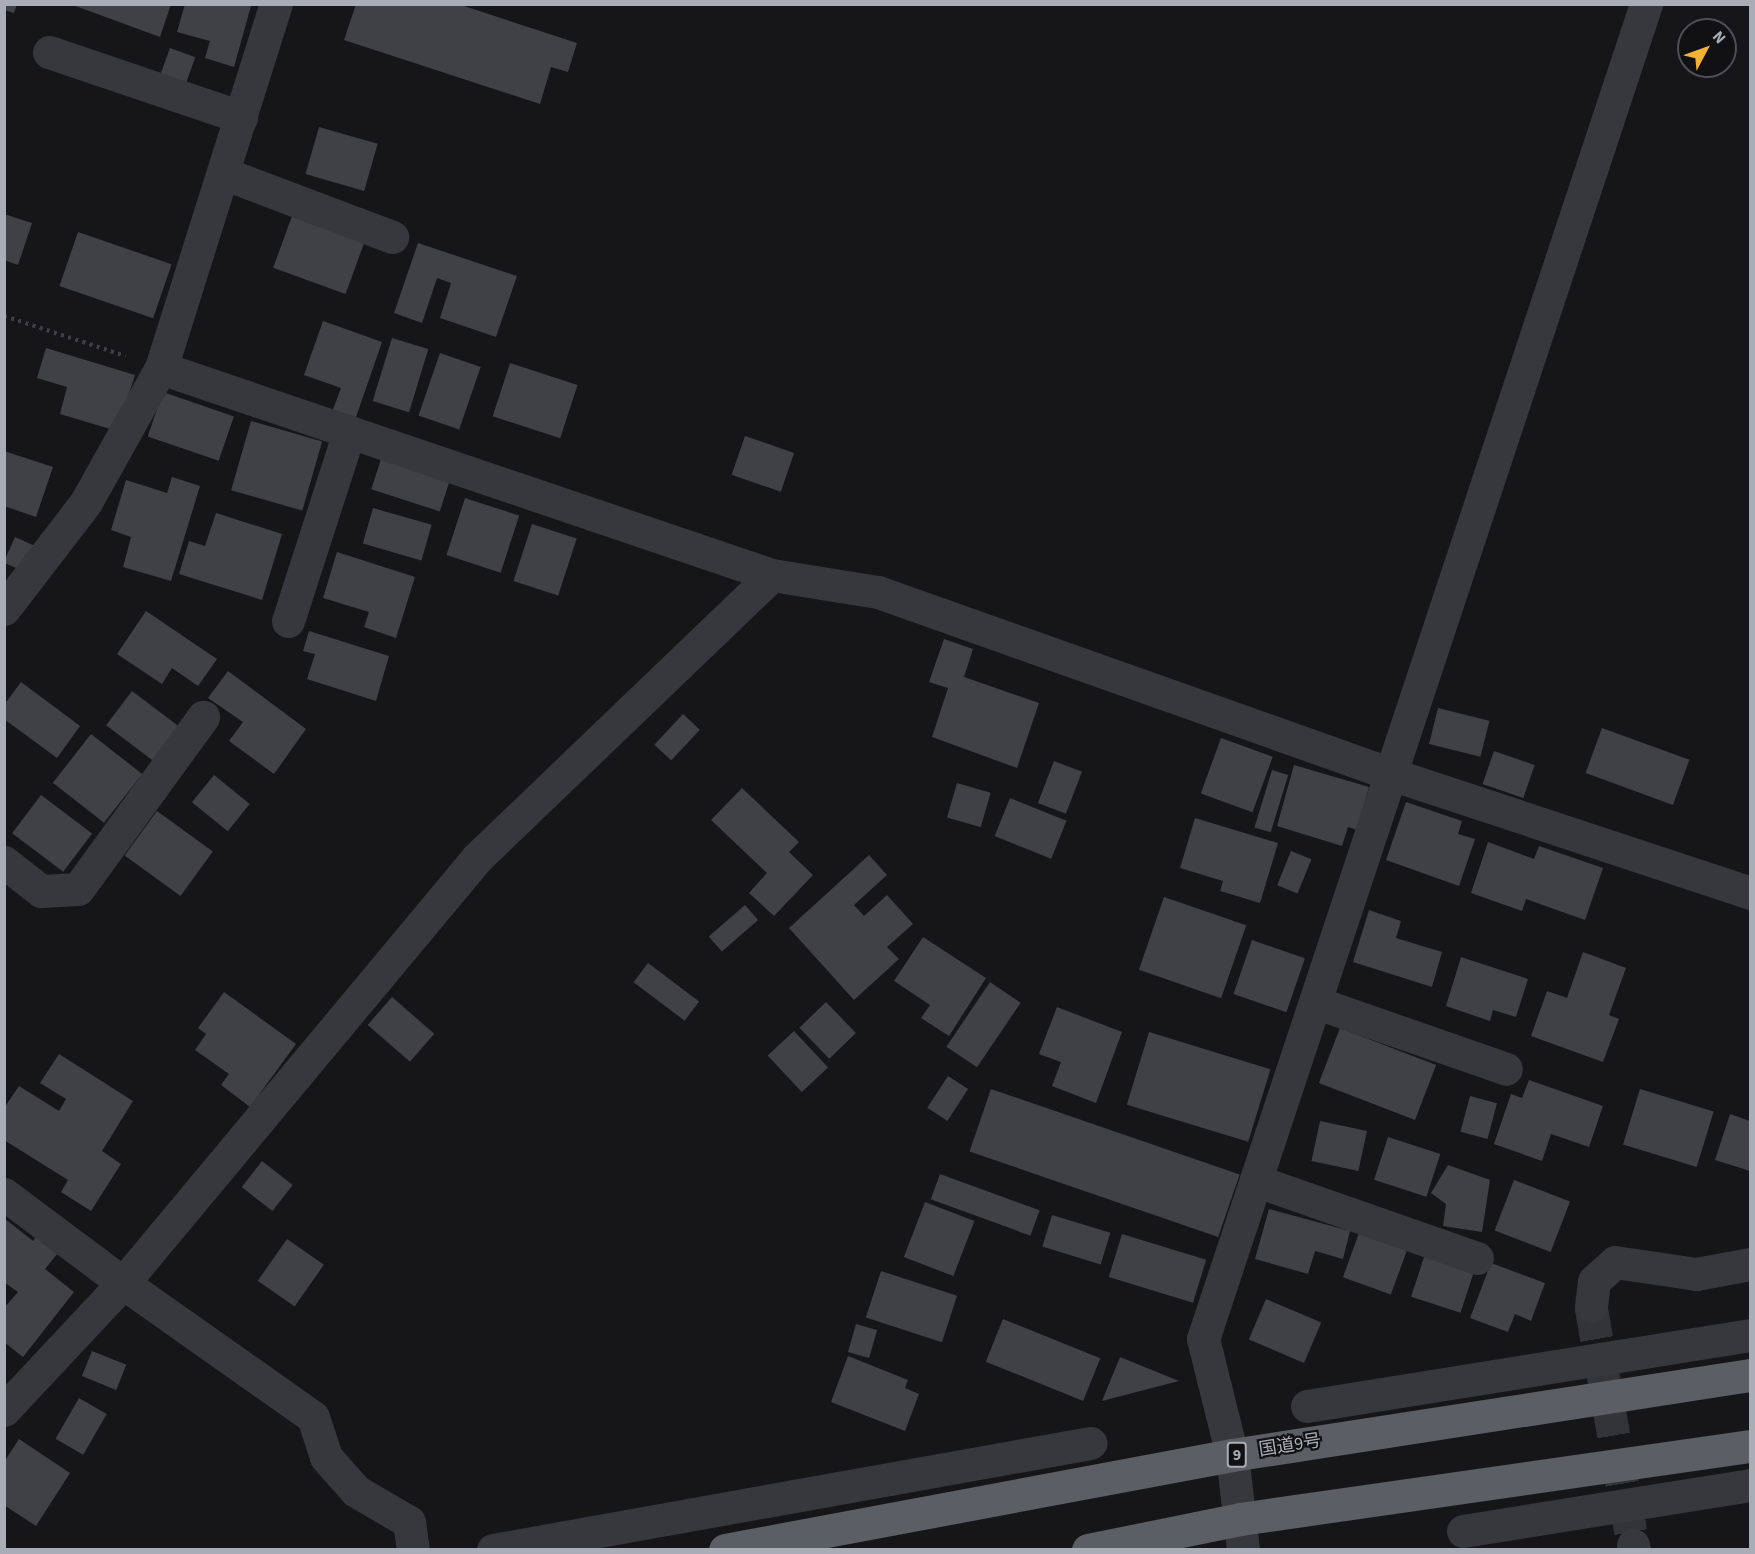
<!DOCTYPE html>
<html>
<head>
<meta charset="utf-8">
<style>
  body { margin:0 }
  #map { position:relative; width:1755px; height:1554px; overflow:hidden; background:#161618; font-family:"Source Sans 3","Noto Sans JP",sans-serif }
  div>[style] { position:absolute }
  [style*='--x'] { left:calc(var(--x)*1px); top:calc(var(--y)*1px); width:calc(var(--w)*1px); rotate:calc(var(--a)*1deg) }
  .building>* { inset:0; background:#404145; transform-origin:0 0 }
  .minor-tunnel>* { height:33px; margin-top:-16.5px; transform-origin:0; background:repeating-linear-gradient(90deg,#333438 0 33px,transparent 0 49px) }
  .path>* { height:4px; margin-top:-2px; transform-origin:0; background:repeating-linear-gradient(90deg,#3d3f44 0 3px,transparent 0 7.5px) }
  .minor>* { height:33px; margin:-16.5px; padding:0 16.5px; transform-origin:16.5px; border-radius:16.5px; background:#37383d }
  .trunk>* { height:33px; margin:-16.5px; padding:0 16.5px; transform-origin:16.5px; border-radius:16.5px; background:#5b5e65 }
  span { translate:-50% -50%; white-space:nowrap; text-align:center; line-height:1.15; -webkit-text-stroke:4.5px #111113; paint-order:stroke }
  .shield-label span { padding:2px 4px; background:#111113; border:2px solid; border-radius:4px; -webkit-text-stroke-width:0 }
  .shield-label { font-size:16px; color:#a8adb8; font-weight:700 }
  .street-label { font-size:18px; color:#a8adb8 }
  .frame { position:absolute; inset:0; border:6px solid #a8adb8; pointer-events:none }
  .north { position:absolute; left:1677px; top:18px; width:60px; height:60px; box-sizing:border-box; background:#111113; border:2px solid #4d4f55; border-radius:50%; rotate:49deg; font-size:16px; font-weight:700; line-height:24px; text-align:center; color:#a8adb8 }
  .north::after { content:''; display:block; margin:auto; width:21px; height:27px; background:#f2b134; clip-path:polygon(50% 0,100% 100%,50% 72%,0 100%) }
</style>
</head>
<body>
<div id="map">
  <div class="building">
    <div style="clip-path:polygon(4px 4px,17px 4px,14px 13px,4px 10px)"></div>
    <div style="clip-path:polygon(70px 4px,171px 4px,160px 37px)"></div>
    <div style="clip-path:polygon(185px 4px,251px 6px,234px 67px,205px 58px,210px 41px,177px 32px)"></div>
    <div style="clip-path:polygon(356px 4px,458px 4px,577px 43px,568px 72px,551px 67px,540px 104px,344px 40px)"></div>
    <div style="left:170px;top:48px;width:27px;height:30px;rotate:20deg"></div>
    <div style="left:319px;top:127px;width:61px;height:49px;rotate:16deg"></div>
    <div style="clip-path:polygon(4px 214px,32px 223px,18px 265px,4px 260px)"></div>
    <div style="left:292px;top:216px;width:77px;height:55px;rotate:20deg"></div>
    <div style="left:78px;top:232px;width:99px;height:57px;rotate:19deg"></div>
    <div style="clip-path:polygon(418px 243px,517px 276px,496px 337px,440px 318px,451px 283px,437px 278px,422px 323px,394px 313px)"></div>
    <div style="clip-path:polygon(323px 321px,382px 342px,355px 420px,332px 412px,341px 388px,304px 375px)"></div>
    <div style="left:392px;top:338px;width:38px;height:66px;rotate:17deg"></div>
    <div style="clip-path:polygon(46px 348px,135px 375px,117px 431px,60px 414px,67px 387px,37px 378px)"></div>
    <div style="left:440px;top:353px;width:43px;height:66px;rotate:19deg"></div>
    <div style="left:510px;top:363px;width:71px;height:56px;rotate:18deg"></div>
    <div style="left:163px;top:392px;width:75px;height:47px;rotate:19deg"></div>
    <div style="left:251px;top:421px;width:74px;height:72px;rotate:16deg"></div>
    <div style="left:745px;top:436px;width:52px;height:41px;rotate:19deg"></div>
    <div style="clip-path:polygon(4px 451px,53px 467px,36px 517px,4px 506px)"></div>
    <div style="left:383px;top:453px;width:72px;height:38px;rotate:18deg"></div>
    <div style="clip-path:polygon(172px 477px,200px 486px,171px 581px,123px 567px,131px 537px,111px 530px,126px 480px,167px 493px)"></div>
    <div style="left:465px;top:498px;width:57px;height:60px;rotate:18deg"></div>
    <div style="left:373px;top:508px;width:61px;height:37px;rotate:16deg"></div>
    <div style="clip-path:polygon(216px 513px,282px 534px,262px 600px,179px 574px,189px 541px,205px 546px)"></div>
    <div style="left:532px;top:524px;width:47px;height:60px;rotate:18deg"></div>
    <div style="left:15px;top:537px;width:22px;height:28px;rotate:24deg"></div>
    <div style="clip-path:polygon(337px 552px,415px 577px,396px 638px,364px 627px,369px 612px,323px 598px)"></div>
    <div style="clip-path:polygon(146px 611px,217px 659px,198px 686px,172px 668px,162px 684px,117px 654px)"></div>
    <div style="clip-path:polygon(309px 631px,389px 656px,376px 701px,307px 679px,315px 654px,303px 651px)"></div>
    <div style="clip-path:polygon(944px 639px,973px 649px,964px 677px,1039px 703px,1017px 768px,932px 737px,948px 688px,929px 682px)"></div>
    <div style="clip-path:polygon(228px 671px,306px 729px,274px 774px,229px 741px,243px 722px,208px 698px)"></div>
    <div style="clip-path:polygon(21px 682px,80px 726px,57px 758px,4px 719px,4px 705px)"></div>
    <div style="left:132px;top:691px;width:58px;height:43px;rotate:37deg"></div>
    <div style="left:1438px;top:708px;width:53px;height:37px;rotate:14deg"></div>
    <div style="left:683px;top:714px;width:23px;height:42px;rotate:43deg"></div>
    <div style="left:1602px;top:728px;width:93px;height:48px;rotate:20deg"></div>
    <div style="left:91px;top:734px;width:65px;height:62px;rotate:38deg"></div>
    <div style="left:1221px;top:738px;width:55px;height:59px;rotate:20deg"></div>
    <div style="left:1494px;top:751px;width:43px;height:35px;rotate:19deg"></div>
    <div style="left:1054px;top:761px;width:30px;height:45px;rotate:21deg"></div>
    <div style="clip-path:polygon(1294px 765px,1369px 787px,1357px 830px,1348px 827px,1342px 846px,1277px 826px)"></div>
    <div style="left:1272px;top:770px;width:17px;height:60px;rotate:17deg"></div>
    <div style="left:214px;top:775px;width:46px;height:35px;rotate:39deg"></div>
    <div style="left:957px;top:783px;width:35px;height:36px;rotate:16deg"></div>
    <div style="clip-path:polygon(742px 788px,799px 842px,789px 852px,813px 875px,774px 916px,749px 893px,767px 873px,711px 820px)"></div>
    <div style="left:41px;top:795px;width:64px;height:48px;rotate:37deg"></div>
    <div style="left:1010px;top:798px;width:61px;height:41px;rotate:22deg"></div>
    <div style="clip-path:polygon(1406px 802px,1462px 821px,1458px 834px,1475px 839px,1459px 886px,1386px 860px)"></div>
    <div style="left:157px;top:811px;width:69px;height:55px;rotate:36deg"></div>
    <div style="clip-path:polygon(1195px 818px,1278px 843px,1260px 903px,1220px 891px,1223px 881px,1180px 868px)"></div>
    <div style="clip-path:polygon(1488px 842px,1534px 859px,1539px 846px,1603px 868px,1585px 920px,1526px 899px,1522px 911px,1471px 893px)"></div>
    <div style="left:1291px;top:851px;width:22px;height:37px;rotate:22deg"></div>
    <div style="clip-path:polygon(869px 855px,887px 875px,854px 905px,864px 916px,887px 895px,913px 924px,887px 947px,899px 959px,854px 1000px,789px 928px)"></div>
    <div style="left:1164px;top:897px;width:87px;height:77px;rotate:19deg"></div>
    <div style="left:745px;top:905px;width:20px;height:48px;rotate:49deg"></div>
    <div style="clip-path:polygon(1369px 910px,1401px 921px,1396px 938px,1442px 952px,1432px 987px,1353px 962px)"></div>
    <div style="clip-path:polygon(923px 937px,986px 978px,949px 1036px,921px 1018px,930px 1005px,894px 981px)"></div>
    <div style="left:1252px;top:940px;width:56px;height:57px;rotate:19deg"></div>
    <div style="clip-path:polygon(1583px 952px,1626px 968px,1609px 1015px,1619px 1019px,1603px 1062px,1531px 1036px,1547px 991px,1567px 998px)"></div>
    <div style="clip-path:polygon(1461px 957px,1528px 979px,1516px 1017px,1493px 1010px,1490px 1021px,1446px 1006px)"></div>
    <div style="left:648px;top:963px;width:64px;height:24px;rotate:37deg"></div>
    <div style="left:990px;top:982px;width:37px;height:78px;rotate:34deg"></div>
    <div style="clip-path:polygon(224px 992px,296px 1044px,250px 1107px,221px 1085px,229px 1074px,195px 1050px,206px 1034px,198px 1028px)"></div>
    <div style="left:392px;top:997px;width:56px;height:37px;rotate:41deg"></div>
    <div style="left:826px;top:1002px;width:43px;height:37px;rotate:46deg"></div>
    <div style="clip-path:polygon(1057px 1007px,1122px 1032px,1096px 1103px,1052px 1086px,1061px 1062px,1039px 1054px)"></div>
    <div style="left:1340px;top:1028px;width:103px;height:59px;rotate:21deg"></div>
    <div style="left:794px;top:1031px;width:50px;height:36px;rotate:47deg"></div>
    <div style="left:1149px;top:1032px;width:127px;height:76px;rotate:17deg"></div>
    <div style="clip-path:polygon(59px 1054px,133px 1101px,102px 1151px,121px 1164px,91px 1211px,61px 1192px,68px 1180px,4px 1140px,4px 1108px,19px 1086px,59px 1111px,66px 1099px,40px 1083px)"></div>
    <div style="left:948px;top:1076px;width:24px;height:38px;rotate:33deg"></div>
    <div style="clip-path:polygon(1529px 1080px,1603px 1106px,1589px 1147px,1551px 1134px,1542px 1161px,1494px 1144px,1511px 1094px,1522px 1098px)"></div>
    <div style="left:991px;top:1089px;width:263px;height:66px;rotate:19deg"></div>
    <div style="left:1640px;top:1089px;width:77px;height:58px;rotate:17deg"></div>
    <div style="left:1470px;top:1096px;width:28px;height:37px;rotate:15deg"></div>
    <div style="clip-path:polygon(1730px 1114px,1750px 1121px,1750px 1171px,1715px 1160px)"></div>
    <div style="left:1320px;top:1121px;width:48px;height:41px;rotate:12deg"></div>
    <div style="left:1388px;top:1137px;width:55px;height:45px;rotate:18deg"></div>
    <div style="left:262px;top:1161px;width:39px;height:33px;rotate:38deg"></div>
    <div style="clip-path:polygon(1448px 1165px,1490px 1180px,1482px 1232px,1443px 1226px,1446px 1204px,1431px 1193px)"></div>
    <div style="left:940px;top:1174px;width:106px;height:27px;rotate:20deg"></div>
    <div style="left:1514px;top:1180px;width:60px;height:54px;rotate:21deg"></div>
    <div style="left:925px;top:1202px;width:53px;height:59px;rotate:21deg"></div>
    <div style="clip-path:polygon(1269px 1209px,1350px 1231px,1343px 1259px,1315px 1251px,1308px 1274px,1255px 1259px)"></div>
    <div style="left:1052px;top:1215px;width:61px;height:33px;rotate:17deg"></div>
    <div style="clip-path:polygon(4px 1218px,33px 1241px,40px 1231px,62px 1248px,45px 1269px,74px 1292px,23px 1357px,4px 1342px,4px 1308px,18px 1292px,4px 1282px)"></div>
    <div style="left:1359px;top:1233px;width:51px;height:47px;rotate:20deg"></div>
    <div style="left:1122px;top:1234px;width:88px;height:45px;rotate:17deg"></div>
    <div style="left:287px;top:1239px;width:45px;height:51px;rotate:35deg"></div>
    <div style="left:1425px;top:1254px;width:52px;height:45px;rotate:18deg"></div>
    <div style="clip-path:polygon(1491px 1263px,1545px 1283px,1531px 1321px,1515px 1314px,1508px 1332px,1470px 1318px)"></div>
    <div style="left:881px;top:1271px;width:80px;height:49px;rotate:18deg"></div>
    <div style="left:1266px;top:1299px;width:60px;height:44px;rotate:23deg"></div>
    <div style="left:1003px;top:1319px;width:105px;height:46px;rotate:22deg"></div>
    <div style="left:856px;top:1324px;width:22px;height:29px;rotate:16deg"></div>
    <div style="left:92px;top:1351px;width:37px;height:27px;rotate:22deg"></div>
    <div style="clip-path:polygon(848px 1356px,908px 1380px,905px 1388px,919px 1394px,905px 1431px,831px 1402px)"></div>
    <div style="clip-path:polygon(1120px 1357px,1179px 1381px,1102px 1401px)"></div>
    <div style="left:79px;top:1398px;width:32px;height:47px;rotate:30deg"></div>
    <div style="clip-path:polygon(19px 1439px,70px 1473px,36px 1526px,4px 1505px,4px 1462px)"></div>
  </div>
  <div class="minor-tunnel">
    <div style="--x:1591;--y:1306;--w:243;--a:80"></div>
  </div>
  <div class="path">
    <div style="--x:4;--y:316;--w:128;--a:18.2"></div>
  </div>
  <div class="minor">
    <div style="--x:49;--y:52;--w:203;--a:18.7"></div>
    <div style="--x:223;--y:173;--w:181;--a:20.7"></div>
    <div style="--x:161;--y:368;--w:645;--a:18.72"></div>
    <div style="--x:772;--y:575;--w:107;--a:9.1"></div>
    <div style="--x:878;--y:592;--w:547;--a:19.53"></div>
    <div style="--x:1394;--y:775;--w:375;--a:18.3"></div>
    <div style="--x:4;--y:609;--w:135;--a:-52.5"></div>
    <div style="--x:86;--y:502;--w:154;--a:-60.8"></div>
    <div style="--x:161;--y:368;--w:382;--a:-72.5"></div>
    <div style="--x:288;--y:621;--w:199;--a:-72.1"></div>
    <div style="--x:4;--y:862;--w:47;--a:38.1"></div>
    <div style="--x:41;--y:891;--w:37;--a:-3"></div>
    <div style="--x:78;--y:889;--w:213;--a:-54"></div>
    <div style="--x:1317;--y:1003;--w:200;--a:19.2"></div>
    <div style="--x:1257;--y:1181;--w:233;--a:19.3"></div>
    <div style="--x:4;--y:1194;--w:149;--a:36.8"></div>
    <div style="--x:123;--y:1283;--w:553;--a:-50.21"></div>
    <div style="--x:477;--y:858;--w:409;--a:-43.8"></div>
    <div style="--x:1591;--y:1306;--w:25;--a:-83"></div>
    <div style="--x:1594;--y:1281;--w:28;--a:-42"></div>
    <div style="--x:1615;--y:1262;--w:82;--a:8.4"></div>
    <div style="--x:1696;--y:1274;--w:55;--a:-10.5"></div>
    <div style="--x:1307;--y:1406;--w:449;--a:-9.1"></div>
    <div style="--x:4;--y:1410;--w:174;--a:-46.9"></div>
    <div style="--x:123;--y:1283;--w:232;--a:35.2"></div>
    <div style="--x:313;--y:1417;--w:42;--a:72"></div>
    <div style="--x:326;--y:1457;--w:45;--a:48.6"></div>
    <div style="--x:356;--y:1491;--w:61;--a:30.3"></div>
    <div style="--x:409;--y:1522;--w:28;--a:82"></div>
    <div style="--x:1463;--y:1531;--w:291;--a:-9.1"></div>
    <div style="--x:1633;--y:1545;--w:5;--a:79"></div>
    <div style="--x:493;--y:1550;--w:607;--a:-10.16"></div>
    <div style="--x:1243;--y:1550;--w:96;--a:-96.6"></div>
    <div style="--x:1232;--y:1455;--w:120;--a:-104"></div>
    <div style="--x:1203;--y:1339;--w:1407;--a:-71.64"></div>
  </div>
  <div class="trunk">
    <div style="--x:725;--y:1550;--w:516;--a:-10.61"></div>
    <div style="--x:1232;--y:1455;--w:524;--a:-8.78"></div>
    <div style="--x:1088;--y:1550;--w:155;--a:-11.5"></div>
    <div style="--x:1240;--y:1519;--w:515;--a:-8.15"></div>
  </div>
  <div class="shield-label">
    <span style="left:1237px;top:1455px">9</span>
  </div>
  <div class="street-label">
    <span style="left:1290px;top:1446px;rotate:-9deg">国道9号</span>
  </div>
  <div class="frame"></div>
  <div class="north">N</div>
</div>
</body>
</html>
